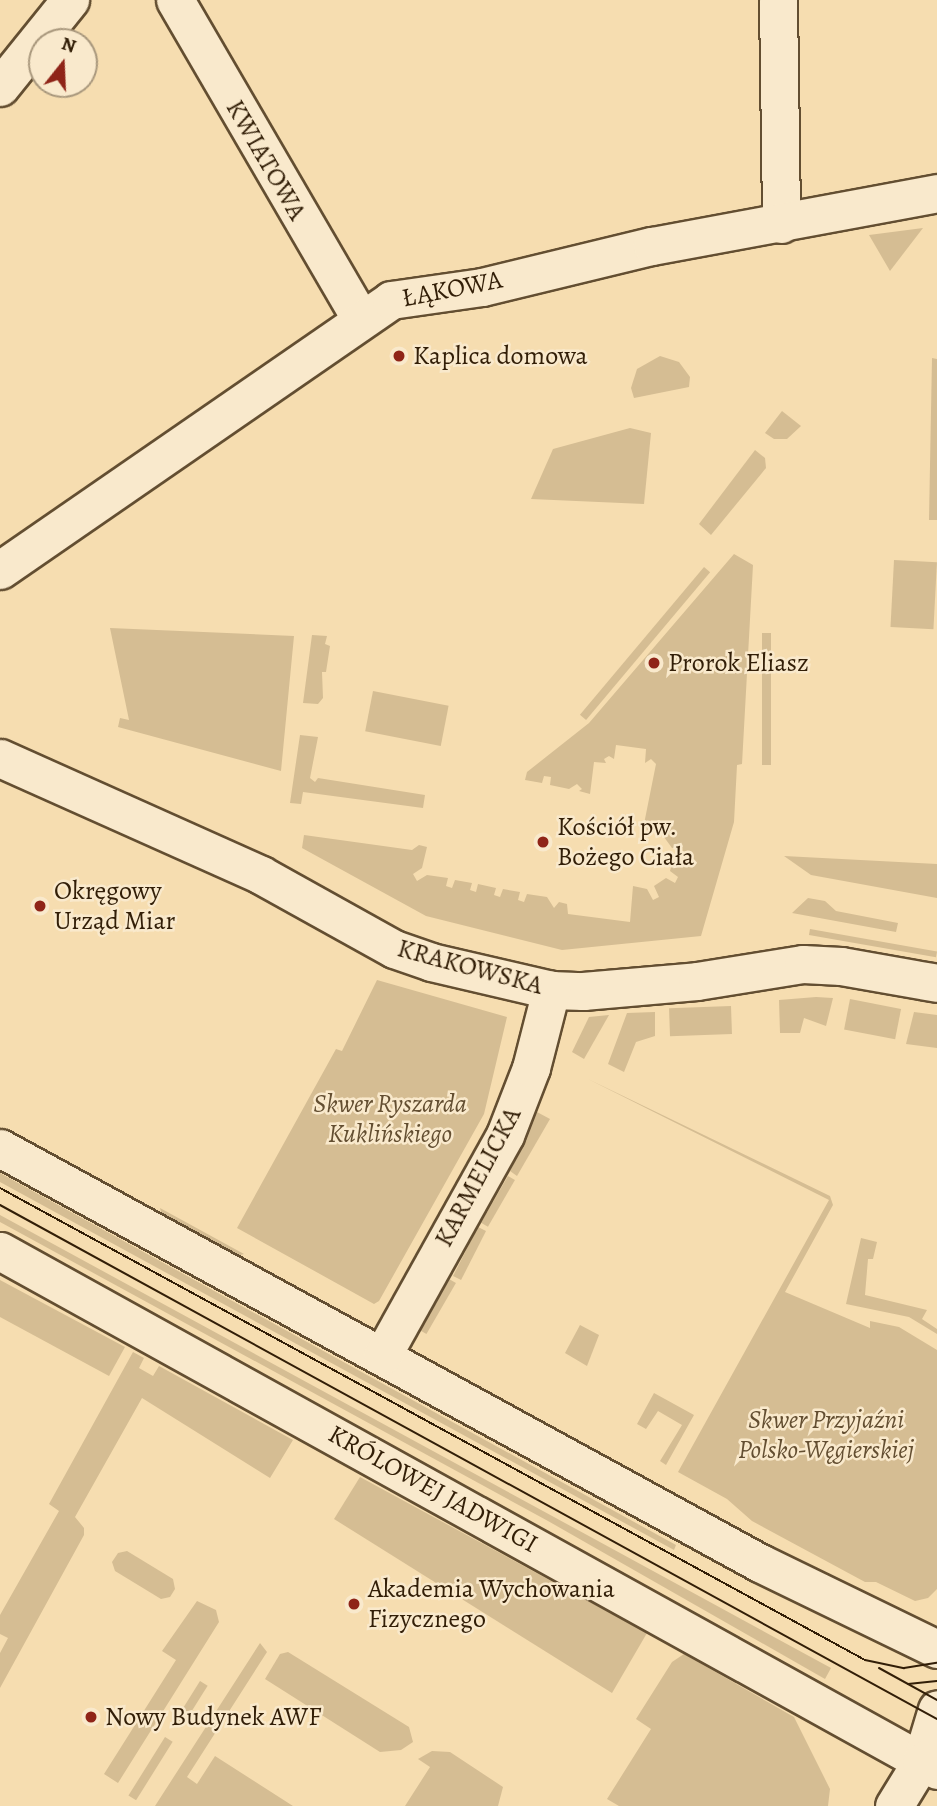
<!DOCTYPE html>
<html>
<head>
<meta charset="utf-8">
<style>
  body { margin:0 }
  #map { position:relative; width:937px; height:1806px; overflow:hidden; background:#f6ddb0; font-family:Alegreya,serif }
  div>[style] { position:absolute }
  [style*='--x'] { left:calc(var(--x)*1px); top:calc(var(--y)*1px); width:calc(var(--w)*1px); rotate:calc(var(--a)*1deg) }
  .green>* { inset:0; background:#d5bd93; transform-origin:0 0 }
  .roads { filter:drop-shadow(2px 0 #634e31) drop-shadow(-2px 0 #634e31) drop-shadow(0 2px #634e31) drop-shadow(0 -2px #634e31) }
  .minor>* { height:37px; margin:-18.5px; padding:0 18.5px; transform-origin:18.5px; border-radius:18.5px; background:#f9e9cc }
  .tram>* { height:2px; margin:-1px; padding:0 1px; transform-origin:1px; border-radius:1px; background:#321e07 }
  .dots>* { width:19px; height:19px; translate:-50% -50%; box-sizing:border-box; border:4px solid #f9e9cc; border-radius:50% }
  span { translate:-50% -50%; white-space:nowrap; text-align:center; line-height:1.15; -webkit-text-stroke:5px #f9e9cc; paint-order:stroke }
  .street-label { font-size:26px; color:#321e07 }
  .poi-label { font-size:26px; color:#321e07 }
  .left { translate:0 -50%; text-align:left }
  .park-label { font-size:26px; color:#634e31; font-style:italic }
  .north { position:absolute; left:28px; top:28px; width:70px; height:70px; box-sizing:border-box; background:#f9e9cc; border:2px solid #a9987d; border-radius:50%; rotate:18deg; font-size:19px; font-weight:700; line-height:28px; text-align:center; color:#321e07 }
  .north::after { content:''; display:block; margin:auto; width:24px; height:32px; background:#8f2418; clip-path:polygon(50% 0,100% 100%,50% 72%,0 100%) }
</style>
</head>
<body>
<div id="map">
  <div class="green">
    <div style="clip-path:polygon(923px 228px,890px 271px,869px 235px)"></div>
    <div style="clip-path:polygon(660px 356px,679px 362px,690px 377px,689px 387px,634px 398px,631px 388px,637px 369px)"></div>
    <div style="clip-path:polygon(932px 358px,937px 359px,937px 520px,929px 520px)"></div>
    <div style="clip-path:polygon(782px 411px,801px 426px,787px 439px,774px 439px,765px 433px)"></div>
    <div style="clip-path:polygon(630px 428px,651px 433px,644px 504px,531px 499px,553px 449px)"></div>
    <div style="clip-path:polygon(755px 450px,765px 458px,766px 468px,711px 535px,699px 524px)"></div>
    <div style="clip-path:polygon(734px 554px,753px 565px,742px 764px,737px 765px,734px 822px,701px 936px,562px 950px,426px 916px,302px 848px,304px 835px,412px 850px,419px 845px,427px 847px,422px 868px,413px 874px,417px 881px,427px 875px,448px 878px,446px 886px,452px 888px,455px 880px,472px 883px,470px 890px,476px 892px,478px 884px,496px 888px,494px 895px,500px 897px,503px 889px,520px 892px,518px 900px,524px 902px,527px 894px,547px 897px,554px 908px,559px 902px,567px 904px,568px 914px,630px 922px,633px 886px,647px 889px,653px 900px,659px 897px,654px 886px,666px 878px,675px 883px,678px 877px,670px 871px,674px 855px,683px 853px,682px 846px,672px 848px,664px 837px,669px 830px,664px 825px,657px 833px,643px 829px,656px 764px,651px 759px,645px 763px,646px 749px,616px 745px,614px 759px,609px 756px,604px 759px,606px 763px,594px 762px,590px 794px,579px 791px,582px 789px,577px 784px,569px 789px,550px 785px,551px 777px,544px 776px,542px 783px,525px 780px,527px 772px,589px 723px)"></div>
    <div style="left:894px;top:560px;width:43px;height:67px;rotate:3deg"></div>
    <div style="left:704px;top:567px;width:8px;height:193px;rotate:40deg"></div>
    <div style="clip-path:polygon(110px 628px,294px 636px,281px 771px,118px 727px,120px 718px,129px 720px)"></div>
    <div style="left:762px;top:633px;width:9px;height:132px"></div>
    <div style="clip-path:polygon(312px 635px,327px 636px,325px 644px,330px 646px,326px 672px,322px 672px,323px 698px,318px 704px,303px 703px)"></div>
    <div style="left:373px;top:691px;width:77px;height:41px;rotate:11deg"></div>
    <div style="clip-path:polygon(300px 735px,318px 737px,310px 778px,315px 782px,318px 778px,425px 795px,423px 808px,303px 792px,301px 804px,290px 803px)"></div>
    <div style="clip-path:polygon(784px 856px,937px 864px,937px 898px,811px 875px)"></div>
    <div style="clip-path:polygon(808px 898px,825px 901px,836px 911px,898px 923px,896px 932px,792px 913px)"></div>
    <div style="left:810px;top:929px;width:129px;height:6px;rotate:10deg"></div>
    <div style="clip-path:polygon(377px 980px,507px 1017px,484px 1114px,379px 1301px,374px 1304px,237px 1228px,336px 1049px,342px 1051px)"></div>
    <div style="clip-path:polygon(816px 997px,833px 998px,826px 1026px,804px 1018px,800px 1033px,780px 1033px,779px 1000px)"></div>
    <div style="left:850px;top:999px;width:52px;height:31px;rotate:11deg"></div>
    <div style="left:731px;top:1006px;width:28px;height:62px;rotate:88deg"></div>
    <div style="clip-path:polygon(655px 1012px,655px 1036px,636px 1042px,624px 1072px,608px 1064px,627px 1013px)"></div>
    <div style="clip-path:polygon(914px 1012px,937px 1015px,937px 1048px,906px 1044px)"></div>
    <div style="clip-path:polygon(609px 1015px,584px 1059px,572px 1052px,589px 1017px)"></div>
    <div style="clip-path:polygon(588px 1079px,830px 1196px,833px 1205px,785px 1292px,870px 1328px,870px 1321px,899px 1327px,937px 1350px,937px 1589px,928px 1598px,915px 1601px,876px 1582px,865px 1582px,752px 1521px,727px 1499px,678px 1472px,829px 1200px)"></div>
    <div style="clip-path:polygon(537px 1112px,550px 1119px,517px 1176px,510px 1171px)"></div>
    <div style="clip-path:polygon(0 1173px,676px 1545px,674px 1550px,0 1182px)"></div>
    <div style="left:508px;top:1176px;width:8px;height:54px;rotate:30deg"></div>
    <div style="clip-path:polygon(160px 1208px,244px 1254px,230px 1258px,163px 1221px)"></div>
    <div style="clip-path:polygon(0 1215px,831px 1668px,825px 1679px,548px 1521px,0 1222px)"></div>
    <div style="left:478px;top:1227px;width:9px;height:55px;rotate:27deg"></div>
    <div style="clip-path:polygon(861px 1238px,877px 1242px,873px 1259px,868px 1259px,865px 1295px,927px 1310px,922px 1319px,937px 1329px,937px 1334px,909px 1317px,846px 1304px)"></div>
    <div style="left:449px;top:1279px;width:8px;height:59px;rotate:30deg"></div>
    <div style="clip-path:polygon(0 1280px,125px 1347px,109px 1376px,0 1317px)"></div>
    <div style="clip-path:polygon(580px 1325px,599px 1335px,587px 1366px,565px 1353px)"></div>
    <div style="clip-path:polygon(133px 1352px,144px 1358px,139px 1368px,153px 1376px,159px 1366px,293px 1440px,270px 1478px,142px 1398px,75px 1517px,84px 1528px,84px 1535px,0 1688px,0 1653px,8px 1638px,0 1634px,0 1615px,59px 1511px,49px 1504px)"></div>
    <div style="clip-path:polygon(654px 1393px,694px 1415px,666px 1465px,660px 1461px,682px 1425px,658px 1411px,646px 1429px,637px 1424px)"></div>
    <div style="clip-path:polygon(360px 1477px,647px 1633px,612px 1693px,334px 1519px)"></div>
    <div style="clip-path:polygon(127px 1551px,173px 1579px,175px 1589px,170px 1597px,161px 1599px,115px 1571px,112px 1562px,118px 1553px)"></div>
    <div style="clip-path:polygon(197px 1601px,216px 1610px,219px 1622px,118px 1783px,104px 1774px,176px 1660px,162px 1651px)"></div>
    <div style="clip-path:polygon(260px 1643px,267px 1652px,187px 1777px,197px 1784px,215px 1756px,293px 1806px,155px 1806px)"></div>
    <div style="clip-path:polygon(288px 1652px,409px 1727px,413px 1742px,401px 1750px,380px 1752px,265px 1679px,280px 1654px)"></div>
    <div style="clip-path:polygon(684px 1654px,794px 1717px,830px 1789px,828px 1806px,619px 1806px,607px 1799px,651px 1729px,636px 1719px,672px 1662px)"></div>
    <div style="left:200px;top:1681px;width:9px;height:49px;rotate:32deg"></div>
    <div style="left:165px;top:1737px;width:9px;height:69px;rotate:32deg"></div>
    <div style="clip-path:polygon(432px 1751px,450px 1752px,503px 1787px,498px 1806px,405px 1806px,430px 1767px,418px 1759px)"></div>
  </div>
  <div class="roads">
    <div class="minor">
      <div style="--x:175;--y:0;--w:368;--a:59.8"></div>
      <div style="--x:778;--y:0;--w:224;--a:89.2"></div>
      <div style="--x:0;--y:87;--w:112;--a:-51.2"></div>
      <div style="--x:0;--y:570;--w:475;--a:-34.6"></div>
      <div style="--x:391;--y:300;--w:92;--a:-8.1"></div>
      <div style="--x:482;--y:287;--w:175;--a:-13.6"></div>
      <div style="--x:652;--y:246;--w:290;--a:-10.5"></div>
      <div style="--x:0;--y:758;--w:286;--a:24.1"></div>
      <div style="--x:261;--y:875;--w:152;--a:29.1"></div>
      <div style="--x:394;--y:949;--w:39;--a:19"></div>
      <div style="--x:431;--y:962;--w:123;--a:13.1"></div>
      <div style="--x:551;--y:990;--w:32;--a:2"></div>
      <div style="--x:583;--y:991;--w:114;--a:-5"></div>
      <div style="--x:697;--y:981;--w:107;--a:-9.1"></div>
      <div style="--x:803;--y:964;--w:38;--a:3"></div>
      <div style="--x:841;--y:966;--w:97;--a:10"></div>
      <div style="--x:0;--y:1148;--w:866;--a:28.64"></div>
      <div style="--x:760;--y:1563;--w:197;--a:25.9"></div>
      <div style="--x:0;--y:1251;--w:1071;--a:28.98"></div>
      <div style="--x:382;--y:1356;--w:253;--a:-60.9"></div>
      <div style="--x:505;--y:1135;--w:72;--a:-68.8"></div>
      <div style="--x:531;--y:1068;--w:81;--a:-75.6"></div>
      <div style="--x:921;--y:1762;--w:55;--a:-73.2"></div>
      <div style="--x:894;--y:1806;--w:52;--a:-58.5"></div>
      <div style="--x:921;--y:1762;--w:19;--a:-32"></div>
    </div>
  </div>
  <div class="tram">
    <div style="--x:0;--y:1188;--w:985;--a:28.62"></div>
    <div style="--x:865;--y:1660;--w:40;--a:12"></div>
    <div style="--x:904;--y:1668;--w:33;--a:-9"></div>
    <div style="--x:0;--y:1205;--w:1069;--a:28.75"></div>
    <div style="--x:879;--y:1668;--w:66;--a:28.9"></div>
    <div style="--x:908;--y:1684;--w:29;--a:-6"></div>
  </div>
  <div class="dots">
    <div style="left:399px;top:356px;background:#8f2418"></div>
    <div style="left:654px;top:663px;background:#8f2418"></div>
    <div style="left:543px;top:842px;background:#8f2418"></div>
    <div style="left:40px;top:906px;background:#8f2418"></div>
    <div style="left:354px;top:1604px;background:#8f2418"></div>
    <div style="left:91px;top:1717px;background:#8f2418"></div>
  </div>
  <div class="street-label">
    <span style="left:266px;top:160px;rotate:60deg">KWIATOWA</span>
    <span style="left:452px;top:289px;rotate:-11deg">ŁĄKOWA</span>
    <span style="left:470px;top:967px;rotate:15deg">KRAKOWSKA</span>
    <span style="left:478px;top:1177px;rotate:-62deg">KARMELICKA</span>
    <span style="left:433px;top:1489px;rotate:29deg">KRÓLOWEJ JADWIGI</span>
  </div>
  <div class="poi-label">
    <span class="left" style="left:413px;top:356px">Kaplica domowa</span>
    <span class="left" style="left:668px;top:663px">Prorok Eliasz</span>
    <span class="left" style="left:557px;top:842px">Kościół pw.<br>Bożego Ciała</span>
    <span class="left" style="left:54px;top:906px">Okręgowy<br>Urząd Miar</span>
    <span class="left" style="left:368px;top:1604px">Akademia Wychowania<br>Fizycznego</span>
    <span class="left" style="left:105px;top:1717px">Nowy Budynek AWF</span>
  </div>
  <div class="park-label">
    <span style="left:390px;top:1119px">Skwer Ryszarda<br>Kuklińskiego</span>
    <span style="left:826px;top:1435px">Skwer Przyjaźni<br>Polsko-Węgierskiej</span>
  </div>
  <div class="north">N</div>
</div>
</body>
</html>
